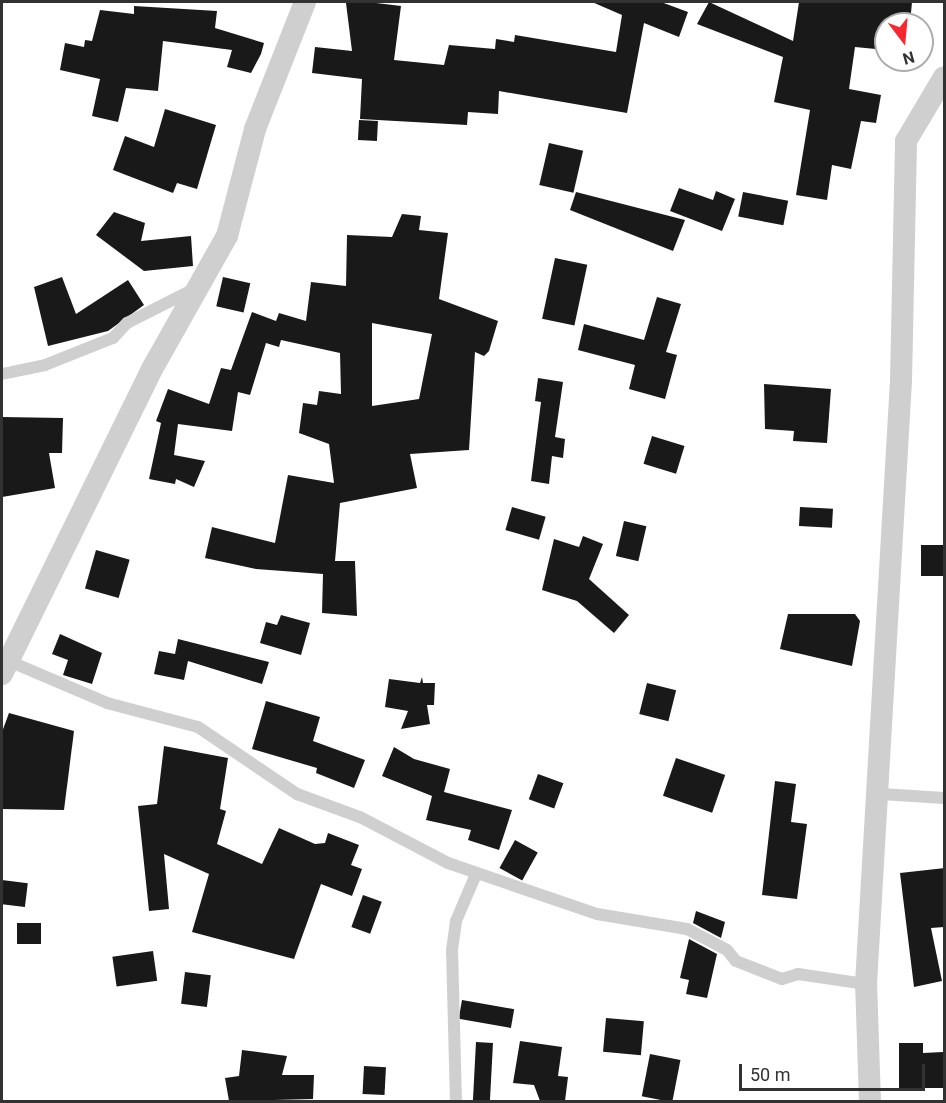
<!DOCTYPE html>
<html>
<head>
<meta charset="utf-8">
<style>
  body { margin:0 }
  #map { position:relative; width:946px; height:1103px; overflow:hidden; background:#fff; font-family:Roboto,sans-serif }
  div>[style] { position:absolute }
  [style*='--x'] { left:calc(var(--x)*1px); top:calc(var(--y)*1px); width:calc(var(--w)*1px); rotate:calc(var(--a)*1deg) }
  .building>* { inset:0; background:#191919; transform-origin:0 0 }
  .service>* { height:12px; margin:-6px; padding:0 6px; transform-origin:6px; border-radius:6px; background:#cfcfcf }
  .minor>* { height:22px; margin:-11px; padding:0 11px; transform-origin:11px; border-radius:11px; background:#cfcfcf }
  span { translate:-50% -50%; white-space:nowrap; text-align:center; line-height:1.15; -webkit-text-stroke:6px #fff; paint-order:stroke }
  .frame { position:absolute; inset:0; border:3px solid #323232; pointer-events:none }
  .north { position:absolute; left:874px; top:12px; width:60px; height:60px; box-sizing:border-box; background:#fff; border:2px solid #adadad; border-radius:50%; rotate:164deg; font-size:16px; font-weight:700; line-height:24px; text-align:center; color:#323232 }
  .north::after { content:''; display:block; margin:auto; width:21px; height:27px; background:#f6272e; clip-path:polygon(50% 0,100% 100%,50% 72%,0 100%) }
  .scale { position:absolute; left:739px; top:1064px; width:186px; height:27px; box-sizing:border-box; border:3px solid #323232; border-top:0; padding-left:8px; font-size:18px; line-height:21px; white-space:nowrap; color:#323232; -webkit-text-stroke:4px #fff; paint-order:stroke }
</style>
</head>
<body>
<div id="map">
  <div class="building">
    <div style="clip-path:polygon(368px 2px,401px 6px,394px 60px,444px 65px,449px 45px,495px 49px,496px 39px,514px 42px,515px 35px,616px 52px,622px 15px,592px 2px,661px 2px,688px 12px,679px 37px,644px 23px,627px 113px,499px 91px,498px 114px,468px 112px,467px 125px,360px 119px,362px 79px,312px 73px,315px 47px,352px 51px,346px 3px)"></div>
    <div style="clip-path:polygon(709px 2px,793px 41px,799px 2px,912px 2px,910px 24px,886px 24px,886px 50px,855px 47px,849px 89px,881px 95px,876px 123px,861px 121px,851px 169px,832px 165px,827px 200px,796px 195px,810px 110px,774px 102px,783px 57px,697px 24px)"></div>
    <div style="clip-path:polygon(134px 6px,217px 11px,215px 28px,264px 43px,261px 54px,251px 73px,227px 67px,232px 50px,163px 41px,158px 91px,126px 88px,118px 122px,92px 116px,100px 79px,60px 70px,65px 43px,84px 47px,85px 40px,92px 41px,100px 10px,134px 14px)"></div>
    <div style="clip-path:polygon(165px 109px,216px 125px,197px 189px,177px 183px,173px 193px,113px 170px,125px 136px,154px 147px)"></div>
    <div style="left:359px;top:120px;width:19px;height:20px;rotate:3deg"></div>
    <div style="left:549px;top:143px;width:35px;height:43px;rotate:13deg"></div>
    <div style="clip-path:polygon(679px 188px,713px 200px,716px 191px,735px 199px,722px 231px,670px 211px)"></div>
    <div style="clip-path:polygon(576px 192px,685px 220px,673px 251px,570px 210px)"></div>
    <div style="left:743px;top:192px;width:46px;height:25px;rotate:11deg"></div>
    <div style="clip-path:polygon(114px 212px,145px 223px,141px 241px,191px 236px,193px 266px,144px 271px,96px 235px)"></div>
    <div style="clip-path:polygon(evenodd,402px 214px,421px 216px,419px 230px,448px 233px,439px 299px,498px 321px,489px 351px,484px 356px,475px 352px,469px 450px,410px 454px,417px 488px,340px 503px,335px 561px,355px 561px,357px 616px,322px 613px,323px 574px,256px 569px,205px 558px,212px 527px,275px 543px,288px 475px,334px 483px,329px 444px,299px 433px,303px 403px,317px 405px,319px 391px,341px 394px,340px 353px,281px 340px,279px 347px,266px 343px,250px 395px,238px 392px,232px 431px,178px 424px,174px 455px,205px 461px,194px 487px,176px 479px,175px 484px,149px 479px,161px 423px,156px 421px,168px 389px,209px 404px,221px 368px,231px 370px,252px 312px,276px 321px,279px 313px,306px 321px,311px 282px,346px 286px,347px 235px,392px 237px,402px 214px,372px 323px,432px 334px,419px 399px,372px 406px,372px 323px)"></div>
    <div style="left:555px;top:258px;width:33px;height:62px;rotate:12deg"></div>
    <div style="clip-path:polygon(62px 277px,76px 314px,128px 280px,144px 305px,108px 331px,48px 346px,34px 287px)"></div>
    <div style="left:223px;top:277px;width:28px;height:30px;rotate:13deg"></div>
    <div style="clip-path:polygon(657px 297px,681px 304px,666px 352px,677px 355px,665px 399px,629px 389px,635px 365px,578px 350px,584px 324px,644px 340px)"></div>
    <div style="clip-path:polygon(538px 378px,563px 382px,555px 437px,565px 439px,563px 458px,552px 456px,549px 484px,531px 481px,541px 402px,535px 401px)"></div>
    <div style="clip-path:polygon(764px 384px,831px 389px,827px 443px,793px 441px,794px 431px,765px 429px)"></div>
    <div style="clip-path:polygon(2px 417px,63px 418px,62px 453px,49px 453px,55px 488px,2px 497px)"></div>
    <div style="left:652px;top:436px;width:34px;height:29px;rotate:17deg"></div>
    <div style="left:512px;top:507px;width:35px;height:24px;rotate:16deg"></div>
    <div style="left:800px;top:507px;width:33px;height:19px;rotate:3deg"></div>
    <div style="left:624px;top:521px;width:23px;height:36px;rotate:13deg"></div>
    <div style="clip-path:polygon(583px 536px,603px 544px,589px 579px,629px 615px,614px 633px,577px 601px,542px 590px,554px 539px,579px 547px)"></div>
    <div style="left:945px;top:545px;width:31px;height:24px;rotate:90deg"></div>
    <div style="left:96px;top:550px;width:35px;height:40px;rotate:16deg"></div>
    <div style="clip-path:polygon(788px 614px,855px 614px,860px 621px,852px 666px,780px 649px)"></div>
    <div style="clip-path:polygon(281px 615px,310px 623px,301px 655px,260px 643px,266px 622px,277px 625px)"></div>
    <div style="clip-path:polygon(60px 634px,102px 653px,92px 684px,63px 675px,68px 660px,52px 654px)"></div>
    <div style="clip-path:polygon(178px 639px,269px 662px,262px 684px,188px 661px,184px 680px,154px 674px,159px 651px,175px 654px)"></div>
    <div style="clip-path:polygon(422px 677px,423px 683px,435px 683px,434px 705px,427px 705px,430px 724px,401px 729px,408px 711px,385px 707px,389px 679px,420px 683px)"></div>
    <div style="left:647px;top:683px;width:30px;height:32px;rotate:14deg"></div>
    <div style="clip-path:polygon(266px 701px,320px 717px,313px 741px,365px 760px,354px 788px,316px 773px,317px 768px,252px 749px)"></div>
    <div style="clip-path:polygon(9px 713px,74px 731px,64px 810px,2px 809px,2px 732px)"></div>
    <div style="clip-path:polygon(164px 746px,228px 758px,220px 809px,226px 811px,217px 844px,262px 864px,279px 828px,315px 844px,325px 843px,328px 833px,359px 845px,351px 865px,362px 869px,352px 896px,321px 884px,294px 959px,192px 932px,209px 874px,164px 854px,169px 909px,149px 911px,138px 806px,157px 804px)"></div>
    <div style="clip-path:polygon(394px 747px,414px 759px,450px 769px,444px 792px,512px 810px,499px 850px,468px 840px,471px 830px,426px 820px,432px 796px,382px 776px)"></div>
    <div style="left:676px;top:758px;width:52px;height:40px;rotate:19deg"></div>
    <div style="left:538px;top:774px;width:27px;height:27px;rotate:20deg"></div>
    <div style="clip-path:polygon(775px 781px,796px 784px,791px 822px,807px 824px,797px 899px,762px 895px)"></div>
    <div style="left:515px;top:840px;width:26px;height:32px;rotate:29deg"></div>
    <div style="clip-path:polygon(945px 868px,944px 927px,931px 928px,942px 981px,914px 987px,900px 873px)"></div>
    <div style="left:2px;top:880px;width:26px;height:24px;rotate:7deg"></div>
    <div style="left:363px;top:895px;width:20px;height:34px;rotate:20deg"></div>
    <div style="clip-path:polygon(696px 911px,725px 922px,721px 938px,693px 923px)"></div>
    <div style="left:41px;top:923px;width:21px;height:24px;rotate:90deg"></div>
    <div style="clip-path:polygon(689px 939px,717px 954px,707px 998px,686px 994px,689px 980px,680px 978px)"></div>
    <div style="left:153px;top:951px;width:30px;height:41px;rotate:82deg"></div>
    <div style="left:185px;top:972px;width:26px;height:32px;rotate:7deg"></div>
    <div style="left:462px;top:1000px;width:53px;height:19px;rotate:10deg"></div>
    <div style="left:606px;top:1018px;width:38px;height:34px;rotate:5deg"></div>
    <div style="clip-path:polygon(520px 1041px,562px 1047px,558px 1076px,568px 1077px,565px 1101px,540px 1101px,534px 1085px,513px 1083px)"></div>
    <div style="left:476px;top:1042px;width:17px;height:59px;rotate:3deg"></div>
    <div style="clip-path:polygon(899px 1043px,923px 1043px,923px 1053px,943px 1052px,944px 1088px,899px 1088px)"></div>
    <div style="clip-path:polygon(242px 1050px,287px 1056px,282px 1075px,314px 1075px,313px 1099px,229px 1101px,225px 1078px,239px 1076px)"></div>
    <div style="left:650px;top:1054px;width:31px;height:43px;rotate:11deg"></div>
    <div style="left:364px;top:1066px;width:22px;height:28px;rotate:3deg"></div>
  </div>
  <div class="service">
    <div style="--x:2;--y:374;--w:44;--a:-11.8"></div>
    <div style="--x:45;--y:365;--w:73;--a:-21.7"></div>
    <div style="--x:113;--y:338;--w:21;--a:-47"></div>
    <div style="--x:127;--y:323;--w:75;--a:-26.9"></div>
    <div style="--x:11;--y:662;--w:104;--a:23.1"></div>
    <div style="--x:107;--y:703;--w:94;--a:14.8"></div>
    <div style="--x:198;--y:727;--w:120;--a:34.1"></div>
    <div style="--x:297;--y:794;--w:67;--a:20.1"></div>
    <div style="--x:360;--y:817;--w:99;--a:27.6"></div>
    <div style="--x:448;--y:863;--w:157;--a:18.9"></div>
    <div style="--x:597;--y:914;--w:91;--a:9.5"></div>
    <div style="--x:687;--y:929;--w:45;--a:27.7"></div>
    <div style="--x:727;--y:950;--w:14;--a:51"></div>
    <div style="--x:736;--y:961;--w:49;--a:21.4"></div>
    <div style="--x:782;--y:979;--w:17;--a:-17"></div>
    <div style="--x:798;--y:974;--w:69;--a:8.4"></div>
    <div style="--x:881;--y:794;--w:63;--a:3.6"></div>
    <div style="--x:456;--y:1102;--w:152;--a:-91.5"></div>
    <div style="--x:452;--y:950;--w:29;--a:-82"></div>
    <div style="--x:456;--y:921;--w:51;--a:-66.9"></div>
  </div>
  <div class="minor">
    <div style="--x:2;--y:674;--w:340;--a:-63.8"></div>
    <div style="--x:152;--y:369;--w:153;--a:-60.6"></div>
    <div style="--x:227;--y:236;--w:111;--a:-75.3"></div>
    <div style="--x:255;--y:129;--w:136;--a:-68.5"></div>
    <div style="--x:870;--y:1102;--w:118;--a:-91.9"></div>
    <div style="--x:866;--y:984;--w:604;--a:-86.68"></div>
    <div style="--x:901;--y:381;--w:240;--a:-88.8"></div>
    <div style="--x:906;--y:141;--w:74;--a:-59.3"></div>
  </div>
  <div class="frame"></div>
  <div class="north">N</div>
  <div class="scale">50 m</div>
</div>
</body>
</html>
